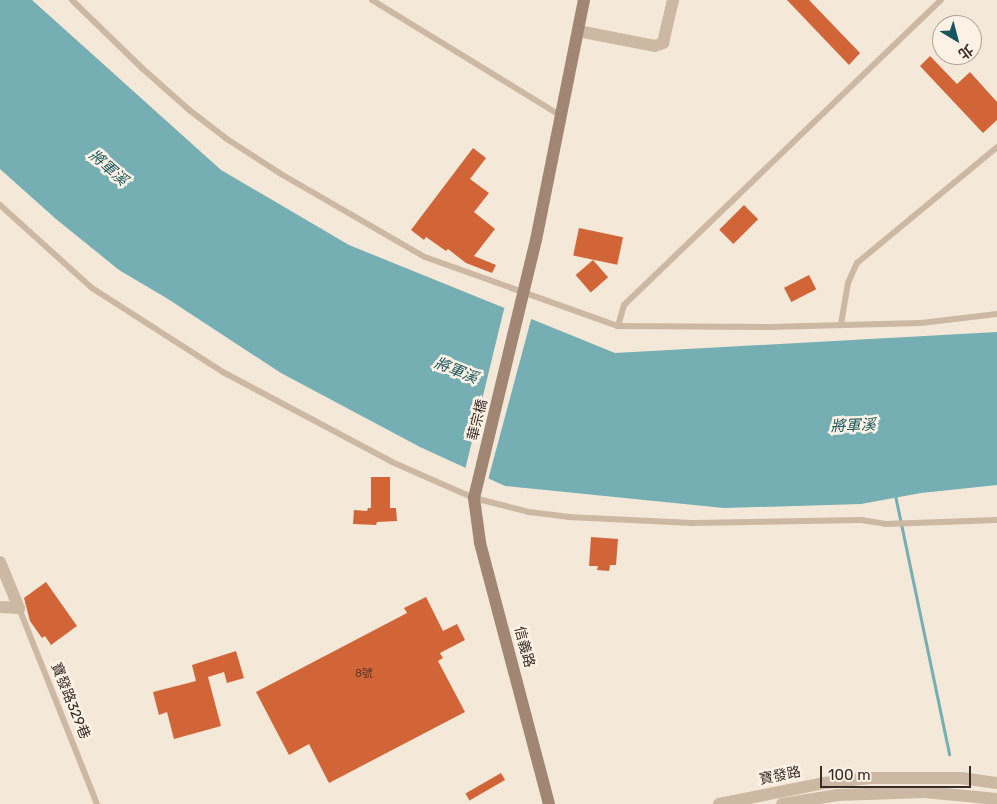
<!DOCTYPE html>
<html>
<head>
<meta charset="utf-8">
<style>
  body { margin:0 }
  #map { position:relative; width:997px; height:804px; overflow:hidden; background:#f4e8d8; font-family:Rubik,"Noto Sans TC",sans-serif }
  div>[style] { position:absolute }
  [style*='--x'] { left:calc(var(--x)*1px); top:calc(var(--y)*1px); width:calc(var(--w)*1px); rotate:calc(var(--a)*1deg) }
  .water>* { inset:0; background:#75aeb3 }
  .pier>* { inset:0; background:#f4e8d8 }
  .stream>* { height:3px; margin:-1.5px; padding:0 1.5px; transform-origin:1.5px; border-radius:1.5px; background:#75aeb3 }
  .building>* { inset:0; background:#d26538; transform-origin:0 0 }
  .lane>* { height:6px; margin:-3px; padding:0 3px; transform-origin:3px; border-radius:3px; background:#cdb8a3 }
  .street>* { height:12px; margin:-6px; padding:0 6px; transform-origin:6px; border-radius:6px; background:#cdb8a3 }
  .secondary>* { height:12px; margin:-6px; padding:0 6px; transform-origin:6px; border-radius:6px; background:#a18674 }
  span { translate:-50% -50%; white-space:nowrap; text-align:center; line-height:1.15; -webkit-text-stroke:5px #fbf2e5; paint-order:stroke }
  .number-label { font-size:11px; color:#5e3a2a }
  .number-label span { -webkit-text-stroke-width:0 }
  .street-label { font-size:14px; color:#372c26 }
  .water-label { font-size:15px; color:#18555c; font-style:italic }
  .north { position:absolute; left:932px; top:15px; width:50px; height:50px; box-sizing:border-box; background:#fbf2e5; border:1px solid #ada399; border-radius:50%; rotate:143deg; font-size:14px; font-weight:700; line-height:20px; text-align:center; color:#372c26 }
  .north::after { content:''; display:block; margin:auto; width:18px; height:22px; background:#18555c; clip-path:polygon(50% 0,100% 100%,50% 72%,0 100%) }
  .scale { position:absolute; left:820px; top:766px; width:151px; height:22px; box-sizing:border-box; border:2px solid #372c26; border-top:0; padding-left:6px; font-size:15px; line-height:18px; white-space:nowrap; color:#372c26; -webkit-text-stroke:4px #fbf2e5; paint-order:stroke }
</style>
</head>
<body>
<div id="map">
  <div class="water">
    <div style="clip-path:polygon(0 0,32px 0,221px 170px,349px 245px,615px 353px,997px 332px,997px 485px,921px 493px,861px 504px,724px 508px,505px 486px,420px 447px,281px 373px,168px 299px,119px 270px,56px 219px,0 169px)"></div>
  </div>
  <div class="pier">
    <div style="clip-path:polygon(505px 305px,532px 316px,488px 480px,465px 470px)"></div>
  </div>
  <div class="stream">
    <div style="--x:895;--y:495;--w:265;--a:78.2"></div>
  </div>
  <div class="building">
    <div style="clip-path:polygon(787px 0,809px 0,860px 53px,849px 65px)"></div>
    <div style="clip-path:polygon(930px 56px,957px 84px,970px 72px,997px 102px,997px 120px,983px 133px,920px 66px)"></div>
    <div style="clip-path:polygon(473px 148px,486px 158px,470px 179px,489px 193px,474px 212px,495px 229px,474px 256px,496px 265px,492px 273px,466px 263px,448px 249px,446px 251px,426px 237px,424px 240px,411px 230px)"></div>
    <div style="left:744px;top:205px;width:20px;height:35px;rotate:45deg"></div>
    <div style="left:579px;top:228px;width:45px;height:28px;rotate:12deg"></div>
    <div style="left:593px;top:260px;width:23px;height:23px;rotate:49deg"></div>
    <div style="left:809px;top:275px;width:16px;height:28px;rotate:63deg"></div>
    <div style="clip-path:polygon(371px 477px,390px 477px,390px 508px,396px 508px,397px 521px,377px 522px,376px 525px,353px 524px,354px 510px,367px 511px,368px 508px,371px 508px)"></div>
    <div style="clip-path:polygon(591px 537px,618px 539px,616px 565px,610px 565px,609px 571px,597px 570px,598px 566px,589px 566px)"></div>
    <div style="clip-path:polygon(46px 582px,77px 626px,51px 645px,45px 636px,42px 638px,30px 621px,24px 598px)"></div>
    <div style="clip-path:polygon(426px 597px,443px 631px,457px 624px,465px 640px,440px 653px,443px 658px,438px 661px,465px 712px,329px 783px,309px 744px,289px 755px,256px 692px,407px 613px,404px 608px)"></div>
    <div style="clip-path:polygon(236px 651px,244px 678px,227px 683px,224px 672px,208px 677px,221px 726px,174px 739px,167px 712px,159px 715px,153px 692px,196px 681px,192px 665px)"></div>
    <div style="left:501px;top:773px;width:8px;height:41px;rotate:60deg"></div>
  </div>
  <div class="lane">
    <div style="--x:72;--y:0;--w:99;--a:44.2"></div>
    <div style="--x:143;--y:69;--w:60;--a:41.6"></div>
    <div style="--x:188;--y:109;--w:49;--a:37.6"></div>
    <div style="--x:227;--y:139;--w:64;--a:32.9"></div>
    <div style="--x:281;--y:174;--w:166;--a:30"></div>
    <div style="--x:425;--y:257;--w:205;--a:19.7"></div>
    <div style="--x:618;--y:326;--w:151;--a:0.4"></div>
    <div style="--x:769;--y:327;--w:152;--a:-1.5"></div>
    <div style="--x:921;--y:323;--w:77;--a:-6.8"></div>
    <div style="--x:372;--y:0;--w:220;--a:31.5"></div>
    <div style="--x:0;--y:205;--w:124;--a:42.1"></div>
    <div style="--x:92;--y:288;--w:156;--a:32.7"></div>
    <div style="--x:223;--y:372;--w:191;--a:28"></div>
    <div style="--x:392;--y:462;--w:90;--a:23.7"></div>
    <div style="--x:474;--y:498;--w:57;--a:14.3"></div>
    <div style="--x:529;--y:512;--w:39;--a:7"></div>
    <div style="--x:568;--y:517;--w:124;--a:2.8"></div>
    <div style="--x:692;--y:523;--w:169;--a:-1"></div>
    <div style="--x:861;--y:520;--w:25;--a:9"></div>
    <div style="--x:886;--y:524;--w:111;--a:-2.1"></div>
    <div style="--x:841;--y:324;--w:42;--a:-80.3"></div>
    <div style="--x:848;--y:283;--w:22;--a:-66"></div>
    <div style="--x:857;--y:263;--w:182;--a:-39.6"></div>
    <div style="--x:618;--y:326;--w:22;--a:-74"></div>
    <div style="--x:624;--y:305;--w:440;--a:-43.9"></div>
    <div style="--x:19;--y:608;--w:211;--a:68.3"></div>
  </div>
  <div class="street">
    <div style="--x:578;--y:31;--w:78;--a:11"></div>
    <div style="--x:655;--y:46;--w:9;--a:-21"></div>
    <div style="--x:663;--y:43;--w:44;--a:-76.9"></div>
    <div style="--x:0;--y:562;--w:50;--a:67.6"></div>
    <div style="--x:19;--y:608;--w:19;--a:-177"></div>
    <div style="--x:719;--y:804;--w:107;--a:-11.3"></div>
    <div style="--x:824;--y:783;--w:47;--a:-6.1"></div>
    <div style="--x:871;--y:778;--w:90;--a:0"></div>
    <div style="--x:961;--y:778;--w:36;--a:8"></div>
    <div style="--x:782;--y:804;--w:57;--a:-9.1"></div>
    <div style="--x:838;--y:795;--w:87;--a:-2"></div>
    <div style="--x:925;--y:792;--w:72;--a:5.6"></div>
  </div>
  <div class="secondary">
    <div style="--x:549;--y:804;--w:271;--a:-104.8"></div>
    <div style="--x:480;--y:542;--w:44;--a:-97.8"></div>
    <div style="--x:474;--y:498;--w:265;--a:-76.5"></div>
    <div style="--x:536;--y:240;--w:245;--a:-78.7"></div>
  </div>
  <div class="number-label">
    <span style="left:364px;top:674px">8號</span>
  </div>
  <div class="street-label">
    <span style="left:478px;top:420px;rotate:-76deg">華宗橋</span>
    <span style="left:524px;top:647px;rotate:75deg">信義路</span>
    <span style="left:70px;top:701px;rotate:68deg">寶發路329巷</span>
    <span style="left:780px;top:776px;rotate:-11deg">寶發路</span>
  </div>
  <div class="water-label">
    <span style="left:108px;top:168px;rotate:41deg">將軍溪</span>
    <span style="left:456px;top:371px;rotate:22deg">將軍溪</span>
    <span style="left:853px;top:426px;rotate:-2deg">將軍溪</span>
  </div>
  <div class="north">北</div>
  <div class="scale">100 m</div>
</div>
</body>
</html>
